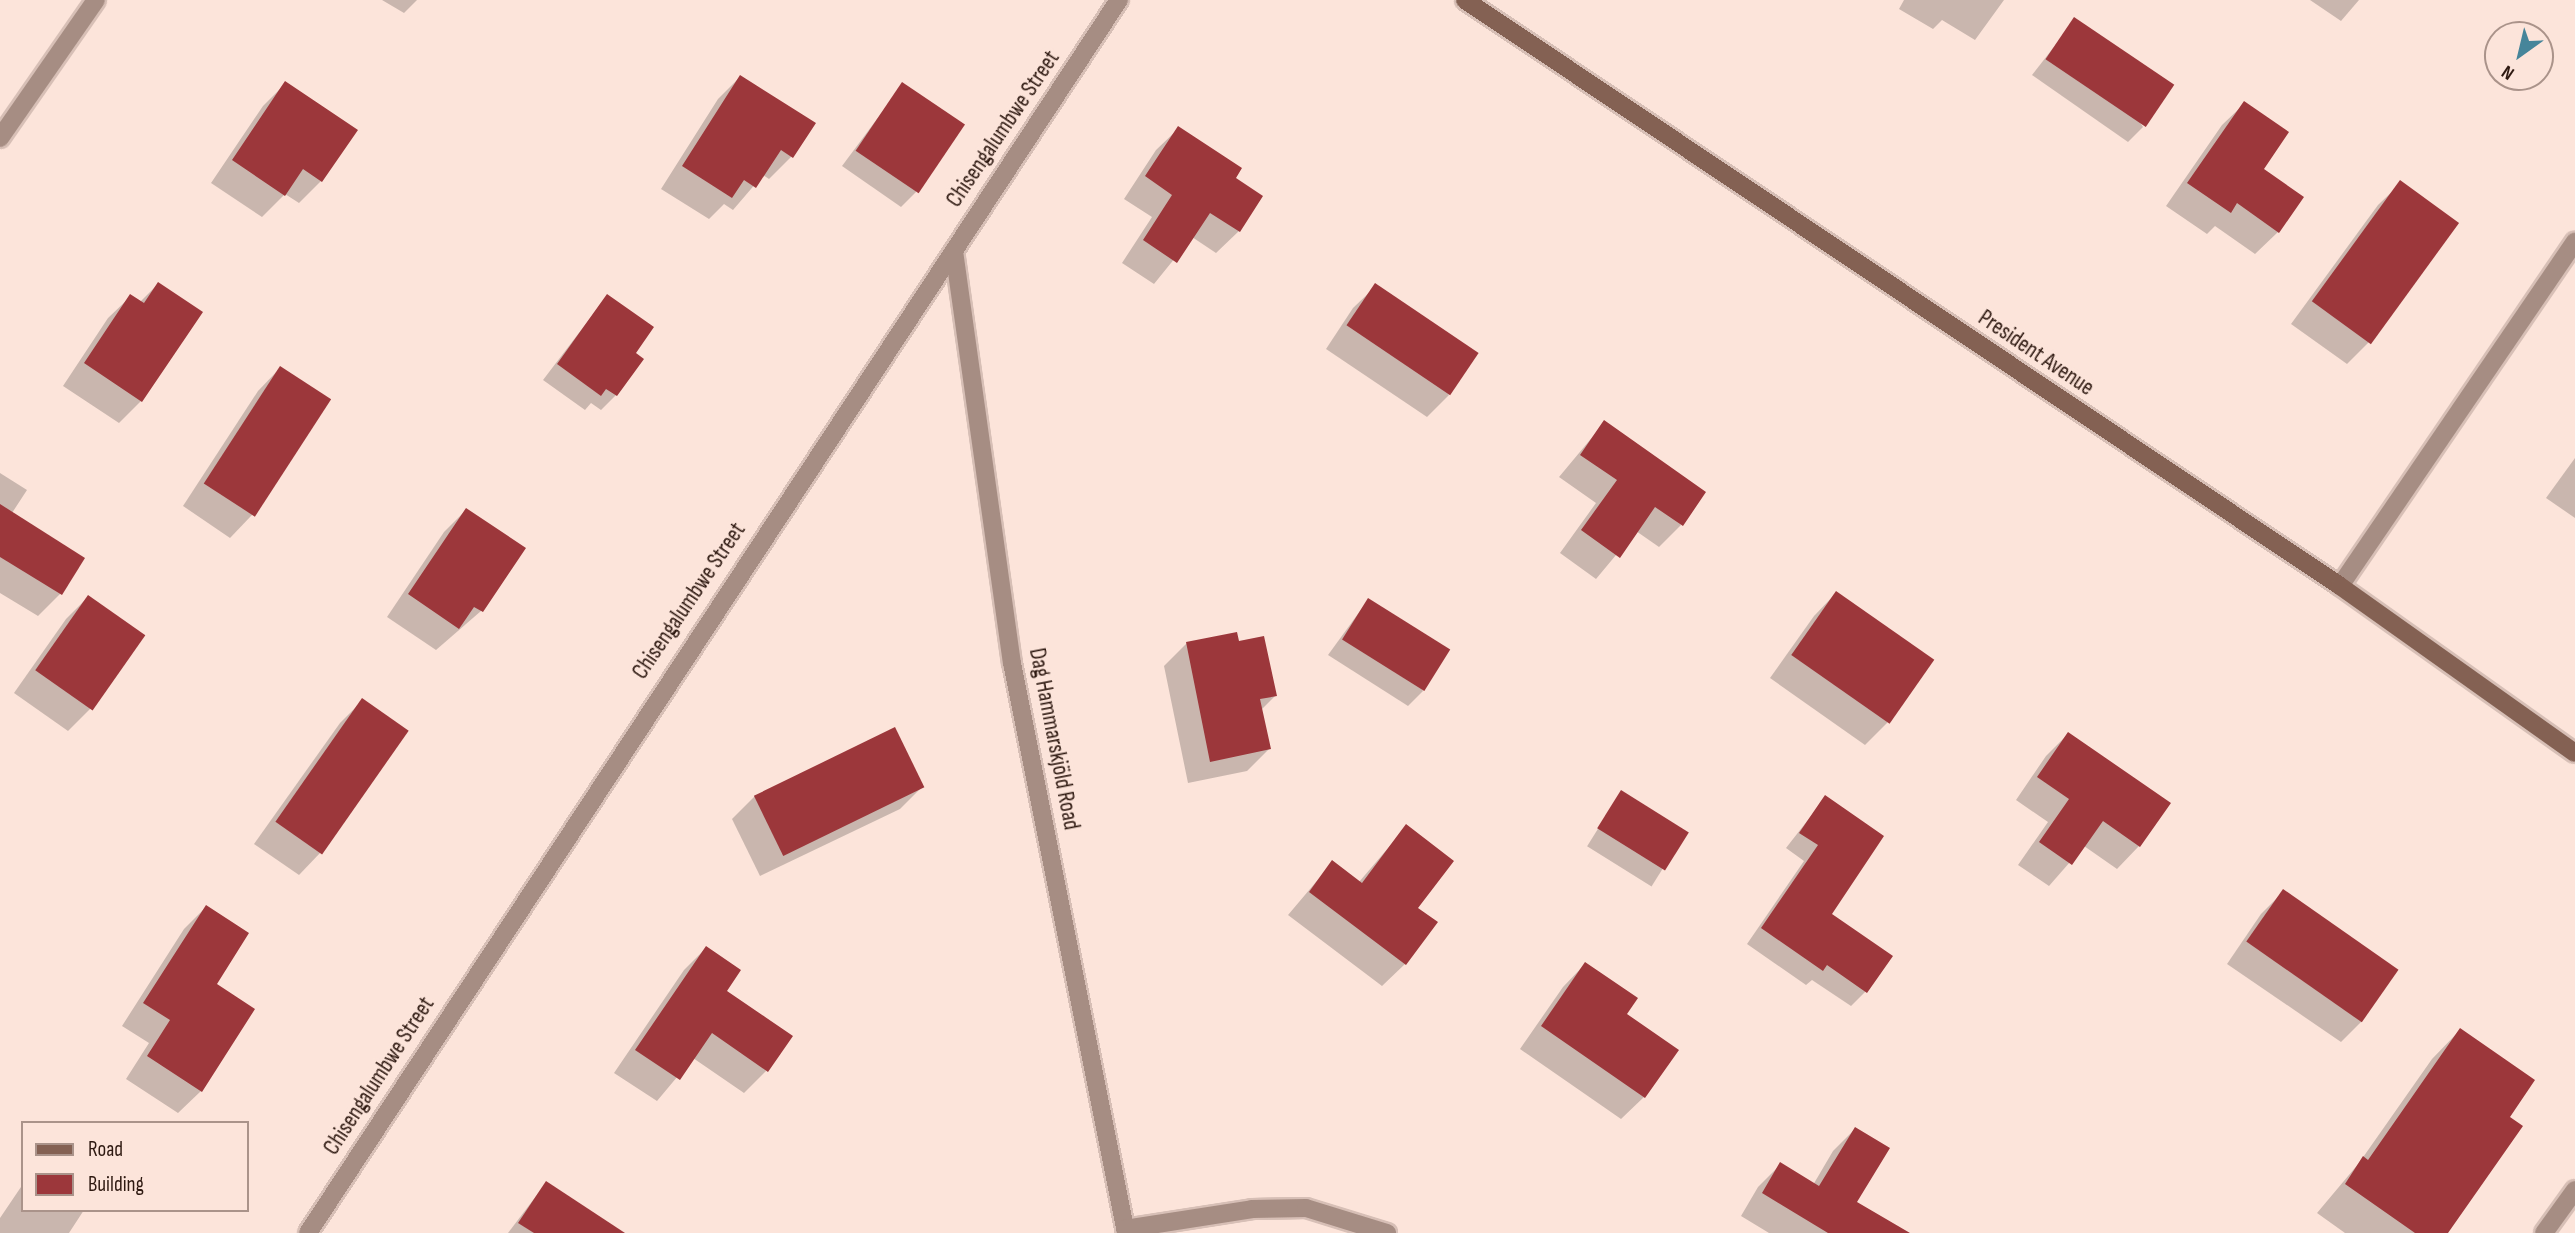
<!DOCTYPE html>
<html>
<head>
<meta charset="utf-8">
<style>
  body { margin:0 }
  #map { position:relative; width:2575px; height:1233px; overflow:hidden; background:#fce4da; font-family:"Sofia Sans Condensed",sans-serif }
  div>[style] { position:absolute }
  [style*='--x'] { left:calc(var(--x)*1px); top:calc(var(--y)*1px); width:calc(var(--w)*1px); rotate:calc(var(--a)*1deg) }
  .shadow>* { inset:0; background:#0003; transform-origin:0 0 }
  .building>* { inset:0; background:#9c373b; transform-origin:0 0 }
  .roads { filter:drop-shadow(2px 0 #d7bfb6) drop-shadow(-2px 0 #d7bfb6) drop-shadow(0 2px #d7bfb6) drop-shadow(0 -2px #d7bfb6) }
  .street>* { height:18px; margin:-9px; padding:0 9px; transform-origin:9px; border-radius:9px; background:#a68d83 }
  .secondary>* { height:18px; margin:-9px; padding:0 9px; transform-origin:9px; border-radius:9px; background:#846153 }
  span { translate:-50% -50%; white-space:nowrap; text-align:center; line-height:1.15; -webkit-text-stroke:7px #fce4da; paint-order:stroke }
  .street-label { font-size:23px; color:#2e1911 }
  .legend { position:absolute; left:21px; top:1121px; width:228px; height:91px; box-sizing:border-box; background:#fce4da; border:2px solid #aa938a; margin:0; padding:9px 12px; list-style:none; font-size:21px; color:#2e1911 }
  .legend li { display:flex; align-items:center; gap:14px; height:35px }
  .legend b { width:35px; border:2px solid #aa938a }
  .north { position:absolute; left:2484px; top:21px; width:70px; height:70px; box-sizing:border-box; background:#fce4da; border:2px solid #aa938a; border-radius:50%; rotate:214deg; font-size:19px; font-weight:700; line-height:28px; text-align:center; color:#2e1911 }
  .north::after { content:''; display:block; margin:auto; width:24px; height:32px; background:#46859a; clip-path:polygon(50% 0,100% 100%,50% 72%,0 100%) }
</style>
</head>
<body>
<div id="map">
  <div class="shadow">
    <div style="clip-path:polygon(382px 0,417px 0,404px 13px)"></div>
    <div style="clip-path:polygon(1904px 0,2004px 0,1975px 40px,1942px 20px,1933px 29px,1899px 9px)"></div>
    <div style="clip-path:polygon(2310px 0,2359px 0,2341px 21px)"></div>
    <div style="clip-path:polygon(2075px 20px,2143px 127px,2128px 142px,2032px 75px)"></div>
    <div style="clip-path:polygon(740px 77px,813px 124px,791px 157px,769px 179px,763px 175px,733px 210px,724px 204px,709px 219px,661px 189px,718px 99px)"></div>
    <div style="clip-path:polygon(285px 84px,321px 181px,299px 203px,285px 194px,262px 217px,211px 183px,263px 106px)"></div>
    <div style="clip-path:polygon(903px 84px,916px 192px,901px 207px,842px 166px)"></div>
    <div style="clip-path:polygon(2245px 103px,2278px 232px,2255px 254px,2215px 226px,2207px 234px,2166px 206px,2222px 125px)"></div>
    <div style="clip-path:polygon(1179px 128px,1233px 178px,1239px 231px,1216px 253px,1192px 237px,1154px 284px,1122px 263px,1152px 217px,1124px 199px,1156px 150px)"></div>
    <div style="clip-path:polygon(2401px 183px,2369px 342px,2347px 364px,2291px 324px,2378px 205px)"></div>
    <div style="clip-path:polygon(158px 284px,141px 401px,119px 423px,63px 386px,108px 318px,131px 296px,140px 302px)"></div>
    <div style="clip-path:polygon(1376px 286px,1449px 395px,1427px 417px,1326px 349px,1353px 308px)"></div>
    <div style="clip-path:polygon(607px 296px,634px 353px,616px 395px,601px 410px,591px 403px,585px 410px,543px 380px)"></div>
    <div style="clip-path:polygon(280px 368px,328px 400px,252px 515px,230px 538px,183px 506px,258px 391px)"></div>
    <div style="clip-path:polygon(1604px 423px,1681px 525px,1659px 547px,1636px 531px,1596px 579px,1560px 553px,1596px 503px,1559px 477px)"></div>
    <div style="clip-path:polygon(2575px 458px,2575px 518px,2546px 498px)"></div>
    <div style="clip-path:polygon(0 473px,27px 490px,12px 513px,82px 558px,60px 594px,38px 616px,0 593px)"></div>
    <div style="clip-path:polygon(466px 510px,523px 548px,481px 611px,436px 650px,387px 617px,444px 532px)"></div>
    <div style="clip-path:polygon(1836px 593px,1932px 660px,1887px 723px,1865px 745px,1770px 678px,1814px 616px)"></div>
    <div style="clip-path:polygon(88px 597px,91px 708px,68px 731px,14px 693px,66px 619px)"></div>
    <div style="clip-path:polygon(1368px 600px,1423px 691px,1408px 706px,1328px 655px)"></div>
    <div style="clip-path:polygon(1187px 643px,1238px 643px,1275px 696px,1261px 710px,1269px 749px,1247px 771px,1188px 783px,1164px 666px)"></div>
    <div style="clip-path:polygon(362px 701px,321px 852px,299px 875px,254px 844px,340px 723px)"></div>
    <div style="clip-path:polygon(894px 729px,922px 787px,900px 809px,760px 876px,732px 819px,755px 796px)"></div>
    <div style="clip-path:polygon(2068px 734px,2139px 846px,2117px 869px,2084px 846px,2049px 886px,2018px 865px,2048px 822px,2016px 800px,2046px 756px)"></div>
    <div style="left:1621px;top:792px;width:76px;height:64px;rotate:32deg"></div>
    <div style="clip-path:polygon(1825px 798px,1830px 914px,1866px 991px,1851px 1006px,1812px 980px,1806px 985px,1747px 944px,1804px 861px,1786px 848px)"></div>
    <div style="clip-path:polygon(1406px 827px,1416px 908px,1405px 964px,1382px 986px,1288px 915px,1332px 863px,1359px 882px)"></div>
    <div style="clip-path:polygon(2283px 892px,2363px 1020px,2341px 1042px,2227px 964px,2261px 914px)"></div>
    <div style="clip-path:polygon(206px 907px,214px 985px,201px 1091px,178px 1113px,126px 1079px,149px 1043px,122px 1026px,184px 929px)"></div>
    <div style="clip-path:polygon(706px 948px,766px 1071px,744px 1093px,693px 1058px,657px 1101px,614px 1073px,684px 970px)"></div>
    <div style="clip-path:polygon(1585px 964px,1625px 1014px,1676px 1050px,1644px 1097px,1621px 1119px,1520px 1049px,1563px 987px)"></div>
    <div style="clip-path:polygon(2460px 1030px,2507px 1118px,2445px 1233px,2345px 1233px,2317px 1213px,2359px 1163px,2432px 1059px)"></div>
    <div style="clip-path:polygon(1855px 1129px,1855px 1202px,1875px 1233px,1769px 1233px,1741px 1216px,1758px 1187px,1780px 1165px,1813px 1185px,1833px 1151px)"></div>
    <div style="clip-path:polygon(546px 1183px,587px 1233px,508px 1233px)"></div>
    <div style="clip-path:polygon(23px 1184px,23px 1210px,84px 1210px,69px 1233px,0 1233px,0 1218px)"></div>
  </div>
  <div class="building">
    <div style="left:2074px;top:17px;width:121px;height:51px;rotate:34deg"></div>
    <div style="clip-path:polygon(740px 75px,816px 123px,793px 158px,781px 150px,756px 188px,744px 180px,732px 198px,682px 166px)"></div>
    <div style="clip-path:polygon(285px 81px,358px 130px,322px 182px,303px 169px,285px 196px,232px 160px)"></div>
    <div style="left:902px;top:82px;width:76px;height:83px;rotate:34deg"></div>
    <div style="clip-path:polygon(2244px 101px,2289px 132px,2264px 169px,2304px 197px,2279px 233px,2237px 203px,2231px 213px,2187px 183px)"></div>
    <div style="clip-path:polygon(1178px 126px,1242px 168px,1236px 178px,1263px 196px,1240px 232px,1210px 213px,1177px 263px,1143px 240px,1172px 195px,1145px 176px)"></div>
    <div style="left:2400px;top:180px;width:73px;height:150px;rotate:36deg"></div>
    <div style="clip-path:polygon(158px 282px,203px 312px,142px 402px,84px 363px,130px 294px,144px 303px)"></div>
    <div style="left:1375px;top:283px;width:125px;height:51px;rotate:34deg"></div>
    <div style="clip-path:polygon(607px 294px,654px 327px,636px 353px,644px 359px,617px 396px,606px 389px,601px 396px,557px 364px)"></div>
    <div style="left:280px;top:366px;width:61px;height:140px;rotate:33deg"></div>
    <div style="clip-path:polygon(1604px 420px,1706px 492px,1683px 526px,1655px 507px,1620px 558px,1581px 530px,1617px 480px,1580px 455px)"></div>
    <div style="clip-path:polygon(0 504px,85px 558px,62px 595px,0 557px)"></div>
    <div style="clip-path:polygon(466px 508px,526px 548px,483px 612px,474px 607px,459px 629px,408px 594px)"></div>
    <div style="left:1836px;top:591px;width:120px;height:78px;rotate:35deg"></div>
    <div style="left:88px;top:595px;width:70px;height:92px;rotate:35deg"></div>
    <div style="left:1368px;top:598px;width:97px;height:49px;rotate:32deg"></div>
    <div style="clip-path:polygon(1237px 632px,1239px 641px,1264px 636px,1277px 696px,1260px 699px,1271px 749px,1210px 762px,1186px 642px)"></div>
    <div style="left:362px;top:698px;width:57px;height:151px;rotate:35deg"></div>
    <div style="left:895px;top:727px;width:67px;height:157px;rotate:64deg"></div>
    <div style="clip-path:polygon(2068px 732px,2171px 803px,2140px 847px,2103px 821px,2072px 865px,2039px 842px,2069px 799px,2037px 777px)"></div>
    <div style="left:1621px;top:790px;width:80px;height:45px;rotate:32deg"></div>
    <div style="clip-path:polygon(1825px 795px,1884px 836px,1832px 914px,1893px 956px,1867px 993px,1827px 965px,1823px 971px,1761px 928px,1818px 845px,1799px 833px)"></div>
    <div style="clip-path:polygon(1406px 824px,1454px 861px,1418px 908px,1438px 922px,1406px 965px,1309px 892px,1332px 860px,1362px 883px)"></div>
    <div style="left:2283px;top:889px;width:141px;height:64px;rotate:35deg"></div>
    <div style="clip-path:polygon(206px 905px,249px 933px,217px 984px,255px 1009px,202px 1092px,147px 1056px,170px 1020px,143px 1003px)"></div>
    <div style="clip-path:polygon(706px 946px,741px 970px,727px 991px,793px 1036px,768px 1072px,712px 1033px,680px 1080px,635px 1050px)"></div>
    <div style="clip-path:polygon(1585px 962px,1638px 998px,1627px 1014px,1679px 1050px,1645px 1098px,1541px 1026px)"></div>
    <div style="clip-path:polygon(2460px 1028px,2535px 1080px,2510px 1117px,2523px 1126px,2448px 1233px,2415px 1233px,2345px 1184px,2363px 1156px,2368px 1160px)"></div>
    <div style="clip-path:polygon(1855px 1127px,1890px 1148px,1857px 1202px,1910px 1233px,1828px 1233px,1762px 1193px,1780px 1162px,1819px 1186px)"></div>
    <div style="clip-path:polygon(546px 1181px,625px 1233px,534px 1233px,518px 1223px)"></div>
  </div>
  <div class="roads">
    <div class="street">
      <div style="--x:0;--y:138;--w:168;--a:-55.2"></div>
      <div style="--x:954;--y:251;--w:416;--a:82"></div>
      <div style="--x:1012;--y:663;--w:581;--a:78.69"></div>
      <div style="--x:2340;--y:586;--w:417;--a:-55.7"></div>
      <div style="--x:1125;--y:1229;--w:129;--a:-8.9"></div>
      <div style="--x:1252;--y:1209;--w:54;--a:-1.1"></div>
      <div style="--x:1306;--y:1208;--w:85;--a:17.2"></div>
      <div style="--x:308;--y:1233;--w:1476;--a:-56.67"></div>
      <div style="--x:2544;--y:1233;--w:53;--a:-54.2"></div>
    </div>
    <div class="secondary">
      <div style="--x:1465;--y:0;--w:1053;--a:33.81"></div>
      <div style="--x:2340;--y:586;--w:288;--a:35.4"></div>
    </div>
  </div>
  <div class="street-label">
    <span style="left:1003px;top:129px;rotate:-56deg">Chisengalumbwe Street</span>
    <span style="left:2036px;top:353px;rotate:34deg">President Avenue</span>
    <span style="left:689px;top:601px;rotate:-56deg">Chisengalumbwe Street</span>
    <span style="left:1054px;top:739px;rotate:79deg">Dag Hammarskjöld Road</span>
    <span style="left:379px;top:1076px;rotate:-57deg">Chisengalumbwe Street</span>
  </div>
  <ul class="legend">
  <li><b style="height:9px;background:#846153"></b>Road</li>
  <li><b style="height:19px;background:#9c373b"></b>Building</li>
  </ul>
  <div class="north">N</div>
</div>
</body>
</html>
